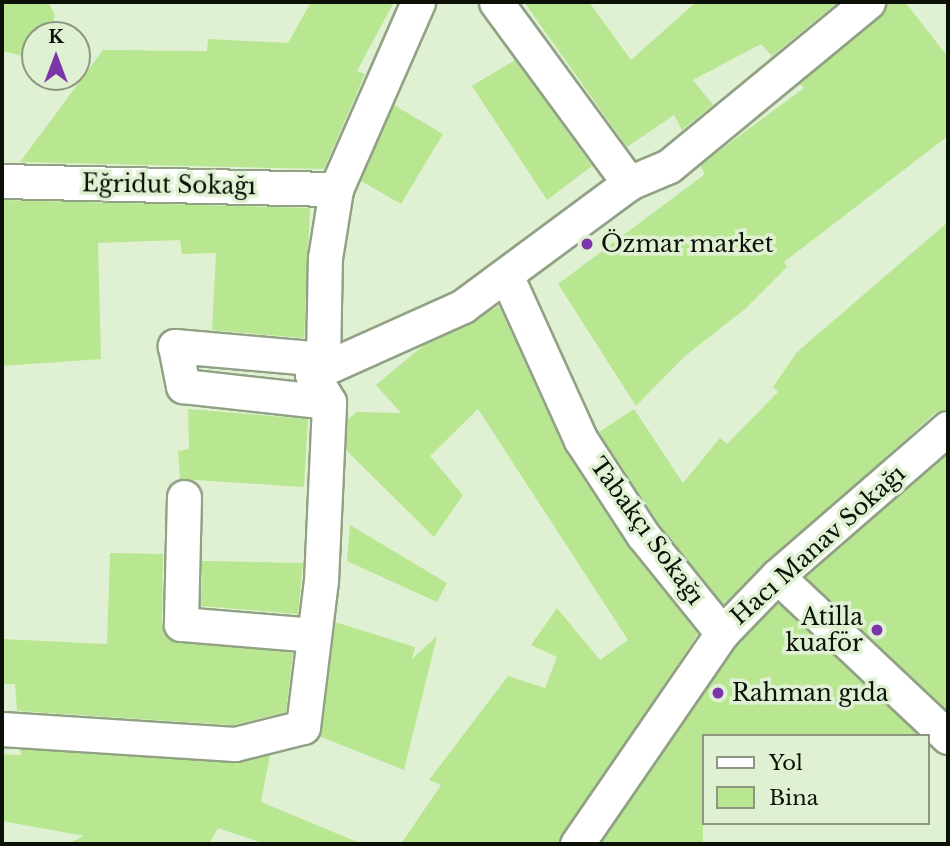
<!DOCTYPE html>
<html>
<head>
<meta charset="utf-8">
<style>
  body { margin:0 }
  #map { position:relative; width:950px; height:846px; overflow:hidden; background:#e0f1d3; font-family:"Libre Baskerville",serif }
  div>[style] { position:absolute }
  [style*='--x'] { left:calc(var(--x)*1px); top:calc(var(--y)*1px); width:calc(var(--w)*1px); rotate:calc(var(--a)*1deg) }
  .building>* { inset:0; background:#b8e691 }
  .roads { filter:drop-shadow(2px 0 #91a184) drop-shadow(-2px 0 #91a184) drop-shadow(0 2px #91a184) drop-shadow(0 -2px #91a184) }
  .street>* { height:33px; margin:-16.5px; padding:0 16.5px; transform-origin:16.5px; border-radius:16.5px; background:#fff }
  .dots>* { width:19px; height:19px; translate:-50% -50%; box-sizing:border-box; border:4px solid #e0f1d3; border-radius:50% }
  span { translate:-50% -50%; white-space:nowrap; text-align:center; line-height:1.15; -webkit-text-stroke:7px #e0f1d3; paint-order:stroke }
  .street-label { font-size:23px; color:#0b1107 }
  .poi-label { font-size:23px; color:#0b1107 }
  .left { translate:0 -50%; text-align:left }
  .right { translate:-100% -50%; text-align:right }
  .frame { position:absolute; inset:0; border:4px solid #0b1107; pointer-events:none }
  .legend { position:absolute; left:702px; top:734px; width:228px; height:91px; box-sizing:border-box; background:#e0f1d3; border:2px solid #8b9781; margin:0; padding:9px 12px; list-style:none; font-size:21px; color:#0b1107 }
  .legend li { display:flex; align-items:center; gap:14px; height:35px }
  .legend b { width:35px; border:2px solid #8b9781 }
  .north { position:absolute; left:21px; top:21px; width:70px; height:70px; box-sizing:border-box; background:#e0f1d3; border:2px solid #8b9781; border-radius:50%; rotate:0deg; font-size:19px; font-weight:700; line-height:28px; text-align:center; color:#0b1107 }
  .north::after { content:''; display:block; margin:auto; width:24px; height:32px; background:#7c36a9; clip-path:polygon(50% 0,100% 100%,50% 72%,0 100%) }
</style>
</head>
<body>
<div id="map">
  <div class="building">
    <div style="clip-path:polygon(2px 2px,48px 2px,55px 15px,49px 35px,35px 35px,35px 59px,2px 51px)"></div>
    <div style="clip-path:polygon(311px 2px,394px 2px,357px 71px,365px 74px,324px 169px,20px 162px,103px 50px,207px 51px,208px 39px,288px 43px)"></div>
    <div style="clip-path:polygon(524px 2px,589px 2px,631px 60px,696px 2px,838px 2px,772px 56px,761px 44px,693px 80px,713px 105px,682px 130px,674px 115px,627px 147px)"></div>
    <div style="clip-path:polygon(887px 2px,905px 2px,948px 57px,948px 136px,784px 262px,787px 267px,745px 309px,685px 356px,636px 406px,558px 284px,705px 174px,700px 165px,804px 88px,799px 83px,880px 17px)"></div>
    <div style="clip-path:polygon(515px 60px,592px 166px,547px 200px,472px 86px)"></div>
    <div style="clip-path:polygon(394px 105px,443px 134px,401px 204px,361px 181px)"></div>
    <div style="clip-path:polygon(2px 200px,310px 208px,304px 338px,212px 330px,216px 253px,182px 254px,180px 240px,98px 243px,101px 359px,2px 366px)"></div>
    <div style="clip-path:polygon(948px 222px,948px 409px,935px 413px,723px 604px,659px 524px,599px 432px,634px 409px,683px 483px,720px 438px,727px 444px,778px 392px,773px 387px,797px 352px)"></div>
    <div style="clip-path:polygon(499px 306px,565px 451px,628px 547px,698px 634px,558px 844px,401px 844px,441px 785px,429px 780px,508px 676px,545px 688px,557px 657px,531px 645px,557px 608px,600px 660px,628px 640px,478px 409px,430px 456px,463px 495px,434px 537px,346px 450px,347px 420px,357px 412px,401px 413px,376px 385px,425px 344px)"></div>
    <div style="clip-path:polygon(188px 409px,308px 419px,304px 487px,180px 479px,178px 451px,189px 449px)"></div>
    <div style="clip-path:polygon(948px 453px,948px 711px,806px 577px)"></div>
    <div style="clip-path:polygon(350px 525px,447px 583px,437px 602px,347px 561px)"></div>
    <div style="clip-path:polygon(110px 553px,163px 554px,162px 624px,171px 640px,293px 653px,286px 712px,233px 725px,17px 711px,15px 684px,2px 684px,2px 639px,107px 644px)"></div>
    <div style="clip-path:polygon(202px 561px,303px 563px,298px 614px,201px 606px)"></div>
    <div style="clip-path:polygon(778px 603px,919px 736px,703px 736px,703px 844px,600px 844px,737px 645px)"></div>
    <div style="clip-path:polygon(335px 622px,415px 647px,412px 659px,437px 636px,404px 770px,319px 736px)"></div>
    <div style="clip-path:polygon(20px 749px,234px 763px,270px 755px,261px 802px,362px 844px,266px 844px,218px 828px,209px 844px,67px 844px,84px 836px,2px 821px,2px 754px,21px 755px)"></div>
  </div>
  <div class="roads">
    <div class="street">
      <div style="--x:496;--y:2;--w:225;--a:53.7"></div>
      <div style="--x:2;--y:181;--w:334;--a:1.4"></div>
      <div style="--x:506;--y:275;--w:181;--a:65.6"></div>
      <div style="--x:581;--y:440;--w:113;--a:56.9"></div>
      <div style="--x:643;--y:535;--w:126;--a:51.1"></div>
      <div style="--x:323;--y:359;--w:149;--a:-175"></div>
      <div style="--x:175;--y:346;--w:41;--a:78.7"></div>
      <div style="--x:183;--y:386;--w:147;--a:6.3"></div>
      <div style="--x:312;--y:374;--w:166;--a:-24.2"></div>
      <div style="--x:463;--y:306;--w:207;--a:-36.5"></div>
      <div style="--x:629;--y:183;--w:43;--a:-23"></div>
      <div style="--x:669;--y:166;--w:258;--a:-39.5"></div>
      <div style="--x:184;--y:497;--w:127;--a:91.4"></div>
      <div style="--x:181;--y:624;--w:133;--a:4.7"></div>
      <div style="--x:777;--y:576;--w:235;--a:43.3"></div>
      <div style="--x:2;--y:729;--w:233;--a:3.7"></div>
      <div style="--x:235;--y:744;--w:70;--a:-14"></div>
      <div style="--x:303;--y:727;--w:147;--a:-83"></div>
      <div style="--x:321;--y:581;--w:179;--a:-87.4"></div>
      <div style="--x:329;--y:402;--w:33;--a:-121"></div>
      <div style="--x:312;--y:374;--w:19;--a:-54"></div>
      <div style="--x:323;--y:359;--w:101;--a:-88.9"></div>
      <div style="--x:325;--y:258;--w:70;--a:-80.9"></div>
      <div style="--x:336;--y:189;--w:204;--a:-66.3"></div>
      <div style="--x:577;--y:844;--w:256;--a:-55.5"></div>
      <div style="--x:722;--y:633;--w:79;--a:-46"></div>
      <div style="--x:777;--y:576;--w:226;--a:-40.9"></div>
    </div>
  </div>
  <div class="dots">
    <div style="left:587px;top:244px;background:#7c36a9"></div>
    <div style="left:877px;top:630px;background:#7c36a9"></div>
    <div style="left:718px;top:693px;background:#7c36a9"></div>
  </div>
  <div class="street-label">
    <span style="left:169px;top:185px;rotate:1deg">Eğridut Sokağı</span>
    <span style="left:647px;top:531px;rotate:54deg">Tabakçı Sokağı</span>
    <span style="left:818px;top:545px;rotate:-42deg">Hacı Manav Sokağı</span>
  </div>
  <div class="poi-label">
    <span class="left" style="left:601px;top:244px">Özmar market</span>
    <span class="right" style="left:863px;top:630px">Atilla<br>kuaför</span>
    <span class="left" style="left:732px;top:693px">Rahman gıda</span>
  </div>
  <div class="frame"></div>
  <ul class="legend">
  <li><b style="height:9px;background:#fff"></b>Yol</li>
  <li><b style="height:19px;background:#b8e691"></b>Bina</li>
  </ul>
  <div class="north">K</div>
</div>
</body>
</html>
